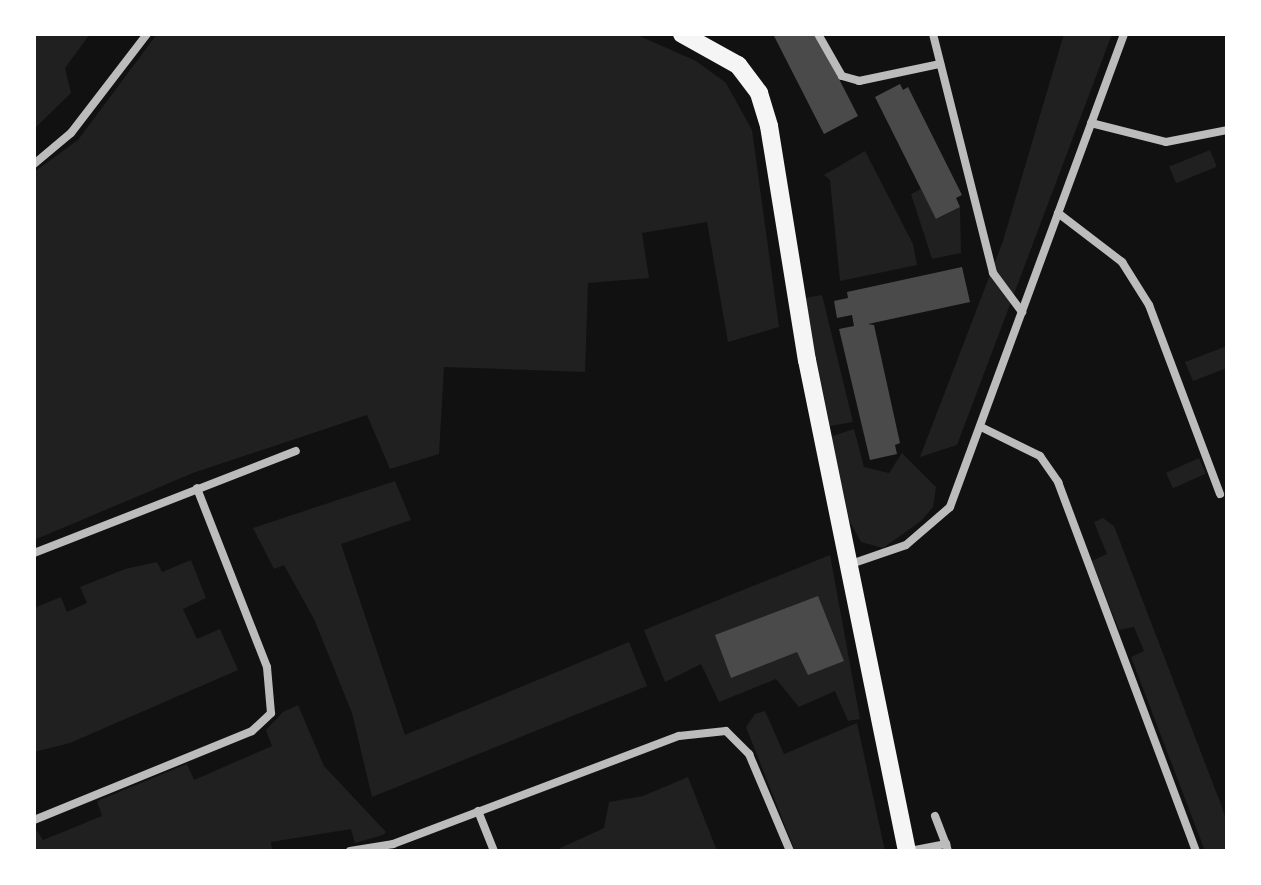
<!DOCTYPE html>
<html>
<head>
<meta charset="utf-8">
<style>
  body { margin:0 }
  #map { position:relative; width:1261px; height:885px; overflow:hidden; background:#111; font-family:Commissioner,sans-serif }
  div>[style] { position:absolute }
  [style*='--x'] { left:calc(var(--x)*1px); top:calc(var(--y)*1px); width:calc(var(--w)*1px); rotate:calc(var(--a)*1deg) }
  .green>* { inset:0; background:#202020; transform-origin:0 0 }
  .building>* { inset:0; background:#4a4a4a }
  .minor>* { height:8px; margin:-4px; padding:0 4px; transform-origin:4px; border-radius:4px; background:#bcbcbc }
  .primary>* { height:18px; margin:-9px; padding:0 9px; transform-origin:9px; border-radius:9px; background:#f5f5f5 }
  span { translate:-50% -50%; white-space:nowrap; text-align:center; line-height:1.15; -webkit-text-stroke:6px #fff; paint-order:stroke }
  .frame { position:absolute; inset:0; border:36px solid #fff; pointer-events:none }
</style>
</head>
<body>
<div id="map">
  <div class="green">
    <div style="clip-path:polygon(34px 34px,90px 34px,65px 68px,71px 93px,34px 129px)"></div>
    <div style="clip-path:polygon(157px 34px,635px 34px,696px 61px,726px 83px,752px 130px,779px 327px,728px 342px,707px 222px,642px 233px,649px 278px,588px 283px,585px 372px,444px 367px,439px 454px,390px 469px,367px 415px,193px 473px,34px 540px,34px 172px,78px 140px)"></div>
    <div style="clip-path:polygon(1064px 34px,1112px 34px,957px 445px,920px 457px,1003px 241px)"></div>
    <div style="left:1210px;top:150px;width:18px;height:44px;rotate:68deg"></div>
    <div style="clip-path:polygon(865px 151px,913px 244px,917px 265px,840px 281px,830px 180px,824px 175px)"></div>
    <div style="clip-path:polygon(921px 189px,937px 219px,960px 207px,961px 253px,932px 259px,911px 194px)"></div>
    <div style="clip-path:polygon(822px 295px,853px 422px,830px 426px,804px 298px)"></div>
    <div style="clip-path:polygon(1227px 346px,1227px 368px,1193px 381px,1185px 362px)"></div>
    <div style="clip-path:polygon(854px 429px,864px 467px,889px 473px,902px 453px,936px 487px,933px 507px,921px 521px,883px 548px,861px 542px,846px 515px,830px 437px)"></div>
    <div style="left:1199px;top:458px;width:17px;height:36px;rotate:66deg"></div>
    <div style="clip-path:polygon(395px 481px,411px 520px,341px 544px,405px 735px,629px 642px,647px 686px,372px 797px,352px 713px,314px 619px,284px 565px,274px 569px,253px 528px)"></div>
    <div style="clip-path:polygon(1103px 518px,1114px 526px,1220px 802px,1227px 822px,1227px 851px,1205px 851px,1131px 657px,1144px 651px,1134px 627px,1119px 630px,1092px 561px,1107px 554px,1094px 522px)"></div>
    <div style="clip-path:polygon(830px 555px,860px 719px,848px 721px,835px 691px,799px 707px,776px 679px,719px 702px,701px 664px,665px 682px,644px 630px)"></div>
    <div style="clip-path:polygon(191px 560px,206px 598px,183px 609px,197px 639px,220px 629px,238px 670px,70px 743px,34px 752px,34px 608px,61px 597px,67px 612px,87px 603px,80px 587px,125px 569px,157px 562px,162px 572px)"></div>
    <div style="clip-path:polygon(298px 705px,324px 766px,386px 832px,383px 835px,355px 843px,351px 829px,271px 842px,272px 851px,34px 851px,34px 826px,43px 840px,102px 816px,97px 801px,187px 764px,194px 780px,272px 746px,266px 730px,283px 712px)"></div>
    <div style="clip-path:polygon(765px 711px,784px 754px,857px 723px,885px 851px,795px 851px,746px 727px,755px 714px)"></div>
    <div style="clip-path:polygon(688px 777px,717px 851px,554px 851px,604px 828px,609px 802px,643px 796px)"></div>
  </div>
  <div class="building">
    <div style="clip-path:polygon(773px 34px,816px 34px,858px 116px,824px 134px)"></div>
    <div style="clip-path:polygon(900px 84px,903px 90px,908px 87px,962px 195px,956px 198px,960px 207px,936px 219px,875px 97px)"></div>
    <div style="clip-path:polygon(962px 267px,970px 302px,868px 324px,874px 325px,900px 443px,895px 445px,897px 454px,870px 460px,839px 329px,854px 326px,852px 315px,837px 318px,834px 301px,848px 298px,847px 292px)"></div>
    <div style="clip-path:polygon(818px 596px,844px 661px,808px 675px,797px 652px,731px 678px,715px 635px)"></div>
  </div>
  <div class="minor">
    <div style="--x:818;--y:34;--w:48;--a:60.3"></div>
    <div style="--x:842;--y:76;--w:18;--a:16"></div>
    <div style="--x:859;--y:81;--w:83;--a:-11.9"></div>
    <div style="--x:933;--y:34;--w:246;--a:75.9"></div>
    <div style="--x:993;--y:273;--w:49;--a:53.4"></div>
    <div style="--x:1091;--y:123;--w:77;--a:14.2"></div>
    <div style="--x:1166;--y:142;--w:62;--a:-11.1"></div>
    <div style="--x:34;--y:164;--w:48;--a:-40"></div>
    <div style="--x:71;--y:133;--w:125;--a:-52.5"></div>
    <div style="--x:1058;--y:213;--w:81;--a:37.4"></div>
    <div style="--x:1122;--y:262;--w:51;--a:57.9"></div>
    <div style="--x:1149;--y:305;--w:202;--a:69.4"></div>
    <div style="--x:981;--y:427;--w:66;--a:26.2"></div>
    <div style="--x:1040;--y:456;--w:32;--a:55"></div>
    <div style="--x:1058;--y:482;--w:394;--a:69.5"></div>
    <div style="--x:34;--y:553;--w:281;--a:-21.3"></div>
    <div style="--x:848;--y:565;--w:61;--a:-19"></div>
    <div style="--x:906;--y:545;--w:58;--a:-40.8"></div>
    <div style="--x:950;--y:507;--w:504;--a:-69.8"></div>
    <div style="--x:478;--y:811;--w:43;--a:68.2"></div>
    <div style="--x:935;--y:816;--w:30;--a:69"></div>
    <div style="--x:34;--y:820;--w:235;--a:-22.2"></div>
    <div style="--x:252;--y:731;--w:26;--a:-43"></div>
    <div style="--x:271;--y:713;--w:46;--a:-95"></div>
    <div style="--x:267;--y:667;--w:192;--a:-111.4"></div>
    <div style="--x:350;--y:851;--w:44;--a:-9.2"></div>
    <div style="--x:393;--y:844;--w:306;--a:-20.7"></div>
    <div style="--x:679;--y:736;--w:47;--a:-6.1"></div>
    <div style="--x:726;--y:731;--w:33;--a:45"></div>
    <div style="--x:749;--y:754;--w:105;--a:67.1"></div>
    <div style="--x:910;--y:851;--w:37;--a:-11"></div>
    <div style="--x:946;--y:844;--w:7;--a:74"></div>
  </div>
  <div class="primary">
    <div style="--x:682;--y:34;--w:64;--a:29"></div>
    <div style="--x:738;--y:65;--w:35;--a:53"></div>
    <div style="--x:759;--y:93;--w:34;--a:73"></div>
    <div style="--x:769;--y:126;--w:237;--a:80.8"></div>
    <div style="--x:807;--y:360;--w:501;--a:78.49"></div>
  </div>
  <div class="frame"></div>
</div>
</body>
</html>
